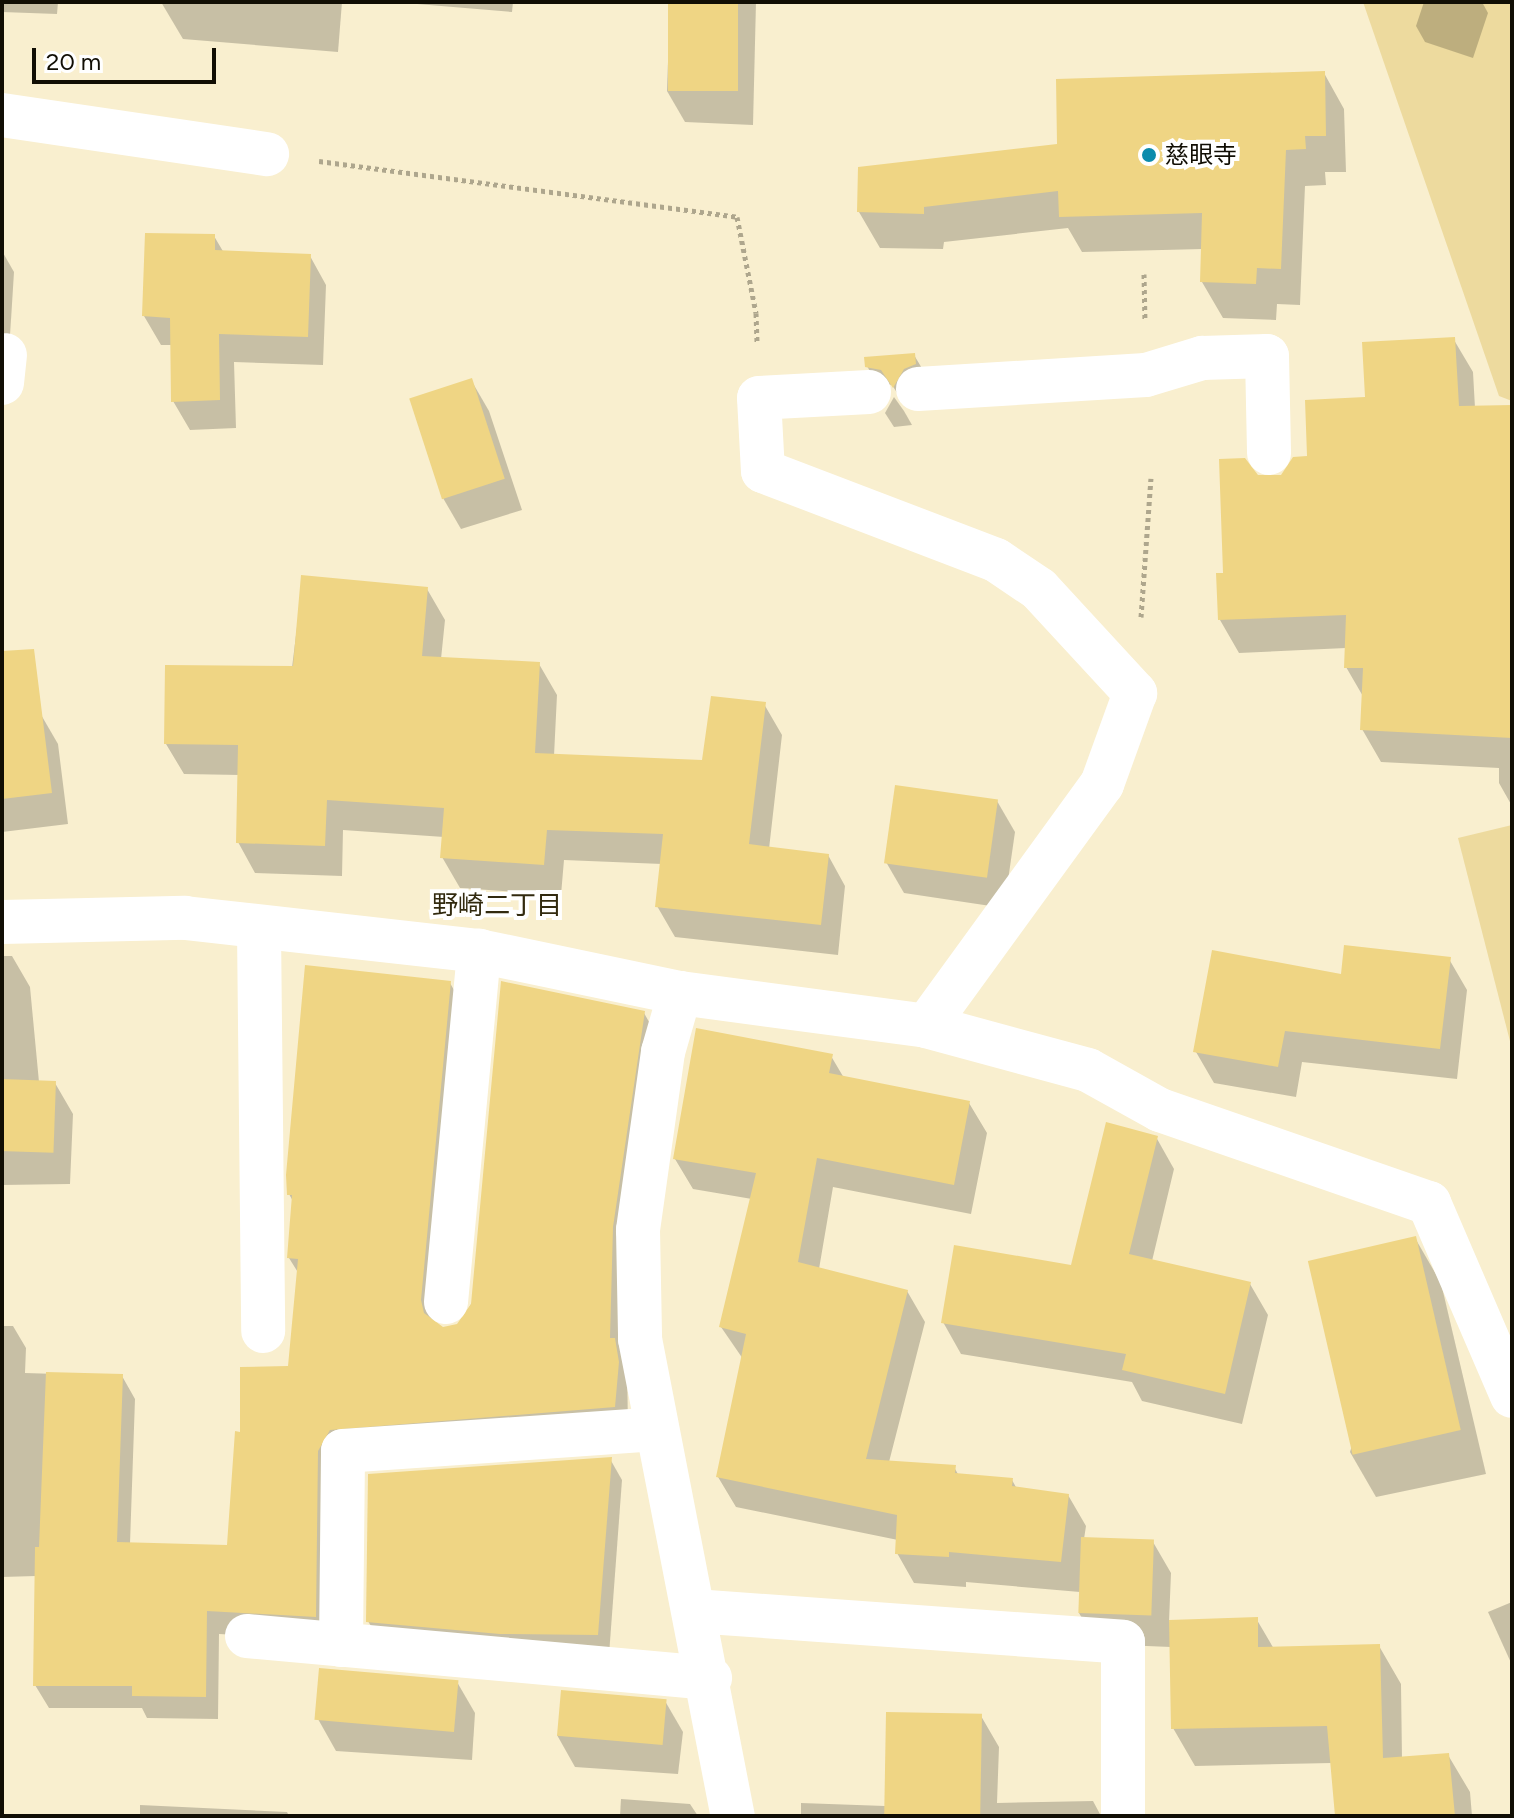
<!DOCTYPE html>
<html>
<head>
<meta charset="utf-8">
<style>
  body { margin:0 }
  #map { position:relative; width:1514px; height:1818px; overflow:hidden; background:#f9efcf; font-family:Figtree,"Noto Sans JP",sans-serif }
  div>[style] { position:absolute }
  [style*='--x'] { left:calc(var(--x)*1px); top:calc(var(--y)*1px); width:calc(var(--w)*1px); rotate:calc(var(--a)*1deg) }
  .green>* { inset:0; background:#edda9e }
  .shadow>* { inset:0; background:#0003 }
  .building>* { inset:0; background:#efd584; transform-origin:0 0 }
  .path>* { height:5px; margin-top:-2.5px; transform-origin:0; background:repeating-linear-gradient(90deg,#aea68d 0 4px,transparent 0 8px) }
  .street>* { height:44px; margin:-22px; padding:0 22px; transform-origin:22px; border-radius:22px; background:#fff }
  .dots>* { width:22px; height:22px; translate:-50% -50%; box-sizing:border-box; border:4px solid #fff; border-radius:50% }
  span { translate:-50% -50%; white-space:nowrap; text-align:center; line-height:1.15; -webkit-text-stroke:8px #fff; paint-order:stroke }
  .poi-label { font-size:24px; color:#110e04 }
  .left { translate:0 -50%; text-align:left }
  .neighbourhood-label { font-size:26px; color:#322a0f }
  .frame { position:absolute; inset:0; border:4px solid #110e04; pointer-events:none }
  .scale { position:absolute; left:32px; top:48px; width:184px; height:36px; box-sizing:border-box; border:4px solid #110e04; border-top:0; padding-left:10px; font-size:24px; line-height:28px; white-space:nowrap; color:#110e04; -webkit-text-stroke:6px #fff; paint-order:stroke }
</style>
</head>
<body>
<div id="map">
  <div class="green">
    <div style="clip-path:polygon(1363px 2px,1512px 2px,1512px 401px,1499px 396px)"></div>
    <div style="clip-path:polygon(1512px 825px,1512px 1049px,1458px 838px)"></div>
  </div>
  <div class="shadow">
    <div style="clip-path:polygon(2px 2px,58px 2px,57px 14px,2px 12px)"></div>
    <div style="clip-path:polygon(161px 2px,342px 2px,338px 52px,183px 39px)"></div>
    <div style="clip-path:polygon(393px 2px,513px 2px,512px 12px)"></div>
    <div style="clip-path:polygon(670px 2px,756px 2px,753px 125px,685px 122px,667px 91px)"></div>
    <div style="clip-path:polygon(1424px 2px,1482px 2px,1488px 13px,1473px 58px,1425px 42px,1416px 26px)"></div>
    <div style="clip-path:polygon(1324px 73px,1344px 109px,1346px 172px,1325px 172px,1326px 185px,1305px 186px,1300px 305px,1277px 304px,1276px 320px,1223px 318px,1202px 282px,1203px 249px,1082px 252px,1068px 228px,944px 242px,943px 249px,880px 248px,859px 212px,1059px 146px)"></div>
    <div style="clip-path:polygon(214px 236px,224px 253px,310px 256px,326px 285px,323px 365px,234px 362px,236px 428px,190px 430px,173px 401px,172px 345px,161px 345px,144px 316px)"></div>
    <div style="clip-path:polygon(2px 251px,14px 272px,8px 367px,2px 382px)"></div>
    <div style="clip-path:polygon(1454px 340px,1473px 372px,1475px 408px,1512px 407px,1512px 806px,1499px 783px,1499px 768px,1381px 762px,1362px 729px,1364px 698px,1346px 667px,1346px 648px,1239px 653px,1220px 620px,1225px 575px,1257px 477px,1282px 477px,1309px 458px,1367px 399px)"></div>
    <div style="clip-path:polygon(914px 355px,923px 370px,903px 402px,892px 385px,876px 382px,867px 366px)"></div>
    <div style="clip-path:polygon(471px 380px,489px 411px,522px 510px,461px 529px,443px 498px)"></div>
    <div style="clip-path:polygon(894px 397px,904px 411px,912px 425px,894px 427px,885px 413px)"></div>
    <div style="clip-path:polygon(303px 578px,427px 589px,445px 620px,441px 659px,539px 664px,557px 695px,554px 756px,704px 762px,764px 704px,782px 735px,769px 849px,828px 855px,845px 886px,838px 955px,675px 937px,657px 906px,662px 864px,564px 860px,561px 895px,460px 888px,442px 857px,444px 837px,343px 830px,342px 876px,255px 873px,238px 842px,240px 775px,184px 774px,166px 744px,290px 684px)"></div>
    <div style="clip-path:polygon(40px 713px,58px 744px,68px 824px,2px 832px,2px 717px)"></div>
    <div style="clip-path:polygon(997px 801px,1015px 832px,1004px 908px,904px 893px,886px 862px)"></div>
    <div style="clip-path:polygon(2px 956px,12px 956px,30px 987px,39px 1082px,55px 1083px,73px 1114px,70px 1184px,2px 1185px)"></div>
    <div style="clip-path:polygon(1449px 959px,1467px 990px,1457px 1079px,1302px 1062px,1296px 1097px,1214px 1083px,1196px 1052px,1343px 976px)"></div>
    <div style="clip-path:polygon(450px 983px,463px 1006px,433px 1322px,442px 1329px,458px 1326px,644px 1013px,657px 1036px,627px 1363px,628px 1429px,342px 1453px,328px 1640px,219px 1634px,218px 1719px,147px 1718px,142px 1708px,49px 1708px,35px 1685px,36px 1576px,2px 1577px,2px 1326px,13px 1326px,26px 1348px,25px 1373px,122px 1376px,135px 1399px,130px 1544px,228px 1547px,242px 1434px,290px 1368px,299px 1274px,289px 1258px,294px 1203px,289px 1194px)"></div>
    <div style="clip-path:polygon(831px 1056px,844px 1078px,969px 1103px,987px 1133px,971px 1214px,833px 1187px,819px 1269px,907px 1291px,925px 1322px,889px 1462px,954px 1467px,959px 1476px,1012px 1480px,1017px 1489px,1068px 1495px,1086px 1526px,1084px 1539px,1153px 1542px,1171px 1573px,1169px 1622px,1257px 1620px,1274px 1649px,1379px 1646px,1401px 1684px,1402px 1759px,1448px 1755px,1470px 1792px,1472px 1816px,1337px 1816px,1332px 1763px,1195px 1766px,1173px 1728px,1171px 1647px,1097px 1644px,1079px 1613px,1080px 1592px,966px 1582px,966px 1587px,914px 1583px,897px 1553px,898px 1540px,736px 1507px,718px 1477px,743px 1359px,721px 1327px,752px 1199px,693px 1189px,675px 1159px)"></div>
    <div style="clip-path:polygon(1156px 1137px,1174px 1169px,1152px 1261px,1250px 1284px,1268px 1315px,1242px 1424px,1142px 1401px,1132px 1382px,961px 1354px,943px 1322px,1073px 1267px)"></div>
    <div style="clip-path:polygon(1415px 1238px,1441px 1283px,1486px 1474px,1376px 1497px,1350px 1452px)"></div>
    <div style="clip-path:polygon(610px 1459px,622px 1480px,609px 1655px,380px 1642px,368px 1621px)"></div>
    <div style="clip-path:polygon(1512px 1602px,1512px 1665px,1488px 1612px)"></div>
    <div style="clip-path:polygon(457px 1682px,475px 1713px,472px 1760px,336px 1751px,318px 1719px)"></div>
    <div style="clip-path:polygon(665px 1701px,683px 1732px,678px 1774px,575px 1767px,557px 1735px)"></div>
    <div style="clip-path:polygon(981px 1716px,999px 1747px,997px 1803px,1093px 1801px,1101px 1816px,801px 1816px,801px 1803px,885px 1806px)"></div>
    <div style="clip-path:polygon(621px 1799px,690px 1804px,698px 1816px,620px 1816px)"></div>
    <div style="clip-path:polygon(140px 1805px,287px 1812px,289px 1816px,140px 1816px)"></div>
  </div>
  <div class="building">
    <div style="left:668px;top:2px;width:70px;height:89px"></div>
    <div style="clip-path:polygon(1325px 71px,1326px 136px,1305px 136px,1306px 149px,1286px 150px,1281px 269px,1257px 268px,1256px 284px,1200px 282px,1202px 213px,1059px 217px,1058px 191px,924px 207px,924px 214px,857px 212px,858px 167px,1057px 144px,1056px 79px)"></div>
    <div style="clip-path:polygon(145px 233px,215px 234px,215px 250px,311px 254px,308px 337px,219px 334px,220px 400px,171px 402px,170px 318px,142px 316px)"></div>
    <div style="clip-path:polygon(1455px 337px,1459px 406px,1512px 405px,1512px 738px,1360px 730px,1363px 668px,1344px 668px,1346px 615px,1218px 620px,1216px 573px,1223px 573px,1219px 459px,1245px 458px,1258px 475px,1281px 475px,1293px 457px,1307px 456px,1305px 400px,1365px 397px,1362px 342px)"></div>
    <div style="clip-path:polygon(915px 353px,916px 364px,904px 369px,893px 388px,881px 370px,865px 367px,864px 357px)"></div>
    <div style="left:472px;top:378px;width:106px;height:66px;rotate:72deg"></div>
    <div style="clip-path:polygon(301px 575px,428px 587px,422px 656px,540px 662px,535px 753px,702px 760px,711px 696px,766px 702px,749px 844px,829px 854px,821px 925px,655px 907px,663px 834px,547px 830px,544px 865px,440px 858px,444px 808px,327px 800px,325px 846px,236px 843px,238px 745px,164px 744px,165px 665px,293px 666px)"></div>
    <div style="clip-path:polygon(34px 649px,52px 793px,2px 799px,2px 651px)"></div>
    <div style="left:895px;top:785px;width:104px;height:79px;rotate:8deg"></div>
    <div style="clip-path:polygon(1344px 945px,1451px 957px,1440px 1049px,1285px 1031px,1278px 1067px,1193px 1052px,1212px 950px,1341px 974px)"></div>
    <div style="clip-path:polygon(305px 965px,451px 981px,421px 1300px,424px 1313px,443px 1327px,457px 1324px,471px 1304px,501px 981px,645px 1011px,613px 1227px,610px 1338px,615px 1338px,619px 1362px,615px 1407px,330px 1430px,318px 1451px,316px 1617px,207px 1611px,206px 1697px,132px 1696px,132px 1686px,33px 1686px,35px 1547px,39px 1547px,46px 1372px,123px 1374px,117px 1542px,227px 1545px,235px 1431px,240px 1432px,240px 1367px,288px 1366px,298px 1259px,287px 1258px,292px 1195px,287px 1195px,286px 1175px)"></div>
    <div style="clip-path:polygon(696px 1028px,833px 1054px,829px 1073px,970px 1101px,954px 1185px,817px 1158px,798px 1262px,908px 1290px,866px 1459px,956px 1465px,955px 1473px,1013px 1478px,1012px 1486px,1069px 1494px,1061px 1562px,949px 1552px,949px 1557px,895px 1554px,897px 1515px,716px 1477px,746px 1334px,719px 1327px,756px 1173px,673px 1159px)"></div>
    <div style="left:2px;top:1079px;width:54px;height:72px;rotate:2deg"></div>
    <div style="clip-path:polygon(1106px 1122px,1158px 1136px,1129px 1254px,1251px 1282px,1225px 1394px,1122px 1370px,1126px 1354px,941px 1323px,954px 1245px,1071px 1265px)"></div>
    <div style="left:1416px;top:1236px;width:199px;height:111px;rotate:77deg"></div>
    <div style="clip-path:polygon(612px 1457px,598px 1635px,500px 1634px,366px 1622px,368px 1474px)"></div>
    <div style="left:1081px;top:1537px;width:73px;height:76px;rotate:2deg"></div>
    <div style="clip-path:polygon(1258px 1617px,1258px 1647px,1380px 1644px,1383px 1758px,1449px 1753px,1455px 1816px,1335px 1816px,1327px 1726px,1171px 1729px,1169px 1620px)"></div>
    <div style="left:319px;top:1668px;width:140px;height:52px;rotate:5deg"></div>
    <div style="left:561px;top:1690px;width:106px;height:46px;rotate:5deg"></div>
    <div style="left:886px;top:1712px;width:96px;height:104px;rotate:1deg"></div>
  </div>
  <div class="path">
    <div style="--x:319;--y:161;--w:422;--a:7.6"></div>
    <div style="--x:737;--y:217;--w:98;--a:78.8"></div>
    <div style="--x:756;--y:313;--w:31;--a:88"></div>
    <div style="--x:1144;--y:274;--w:46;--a:88.8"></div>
    <div style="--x:1141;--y:617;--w:139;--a:-85.9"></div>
  </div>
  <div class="street">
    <div style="--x:2;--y:115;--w:268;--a:8.4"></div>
    <div style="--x:2;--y:383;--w:28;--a:-84"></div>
    <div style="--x:918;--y:389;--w:228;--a:-3.5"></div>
    <div style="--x:1146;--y:375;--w:59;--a:-16.9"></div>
    <div style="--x:1202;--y:358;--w:65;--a:-1.8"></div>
    <div style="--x:1267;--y:356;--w:97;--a:88.8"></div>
    <div style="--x:869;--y:392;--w:110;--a:176.9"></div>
    <div style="--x:759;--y:398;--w:73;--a:86.9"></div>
    <div style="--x:763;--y:471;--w:249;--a:20.9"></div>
    <div style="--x:996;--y:560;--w:52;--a:34"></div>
    <div style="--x:1039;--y:589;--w:142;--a:47.3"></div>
    <div style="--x:1135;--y:693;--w:97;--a:109.9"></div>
    <div style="--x:1102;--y:784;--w:299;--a:126"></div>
    <div style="--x:2;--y:922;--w:183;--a:-1.3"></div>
    <div style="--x:185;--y:918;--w:296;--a:6.4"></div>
    <div style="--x:479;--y:951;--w:205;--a:11.8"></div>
    <div style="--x:680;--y:993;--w:248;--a:7.6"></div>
    <div style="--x:926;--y:1026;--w:168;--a:15.2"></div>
    <div style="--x:1088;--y:1070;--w:82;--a:29.1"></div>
    <div style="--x:1160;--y:1110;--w:285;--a:19.1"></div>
    <div style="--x:1429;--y:1203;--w:210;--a:66.7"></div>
    <div style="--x:259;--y:929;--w:402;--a:89.4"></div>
    <div style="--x:680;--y:993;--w:61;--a:106.1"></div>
    <div style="--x:663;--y:1052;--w:180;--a:98"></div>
    <div style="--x:638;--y:1230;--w:109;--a:88.9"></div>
    <div style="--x:640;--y:1339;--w:486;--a:79"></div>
    <div style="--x:446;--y:1302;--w:353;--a:-84.6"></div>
    <div style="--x:694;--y:1611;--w:430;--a:4.1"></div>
    <div style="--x:1123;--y:1642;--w:174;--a:90"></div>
    <div style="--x:247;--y:1636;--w:465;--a:5.2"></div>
    <div style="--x:341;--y:1645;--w:194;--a:-89.4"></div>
    <div style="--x:343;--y:1451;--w:314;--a:-4"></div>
  </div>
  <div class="dots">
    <div style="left:1149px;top:155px;background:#0b8bac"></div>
  </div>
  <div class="poi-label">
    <span class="left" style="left:1165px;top:155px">慈眼寺</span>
  </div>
  <div class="neighbourhood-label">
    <span style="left:497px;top:906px">野崎二丁目</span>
  </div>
  <div class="frame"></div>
  <div class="scale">20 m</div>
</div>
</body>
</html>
